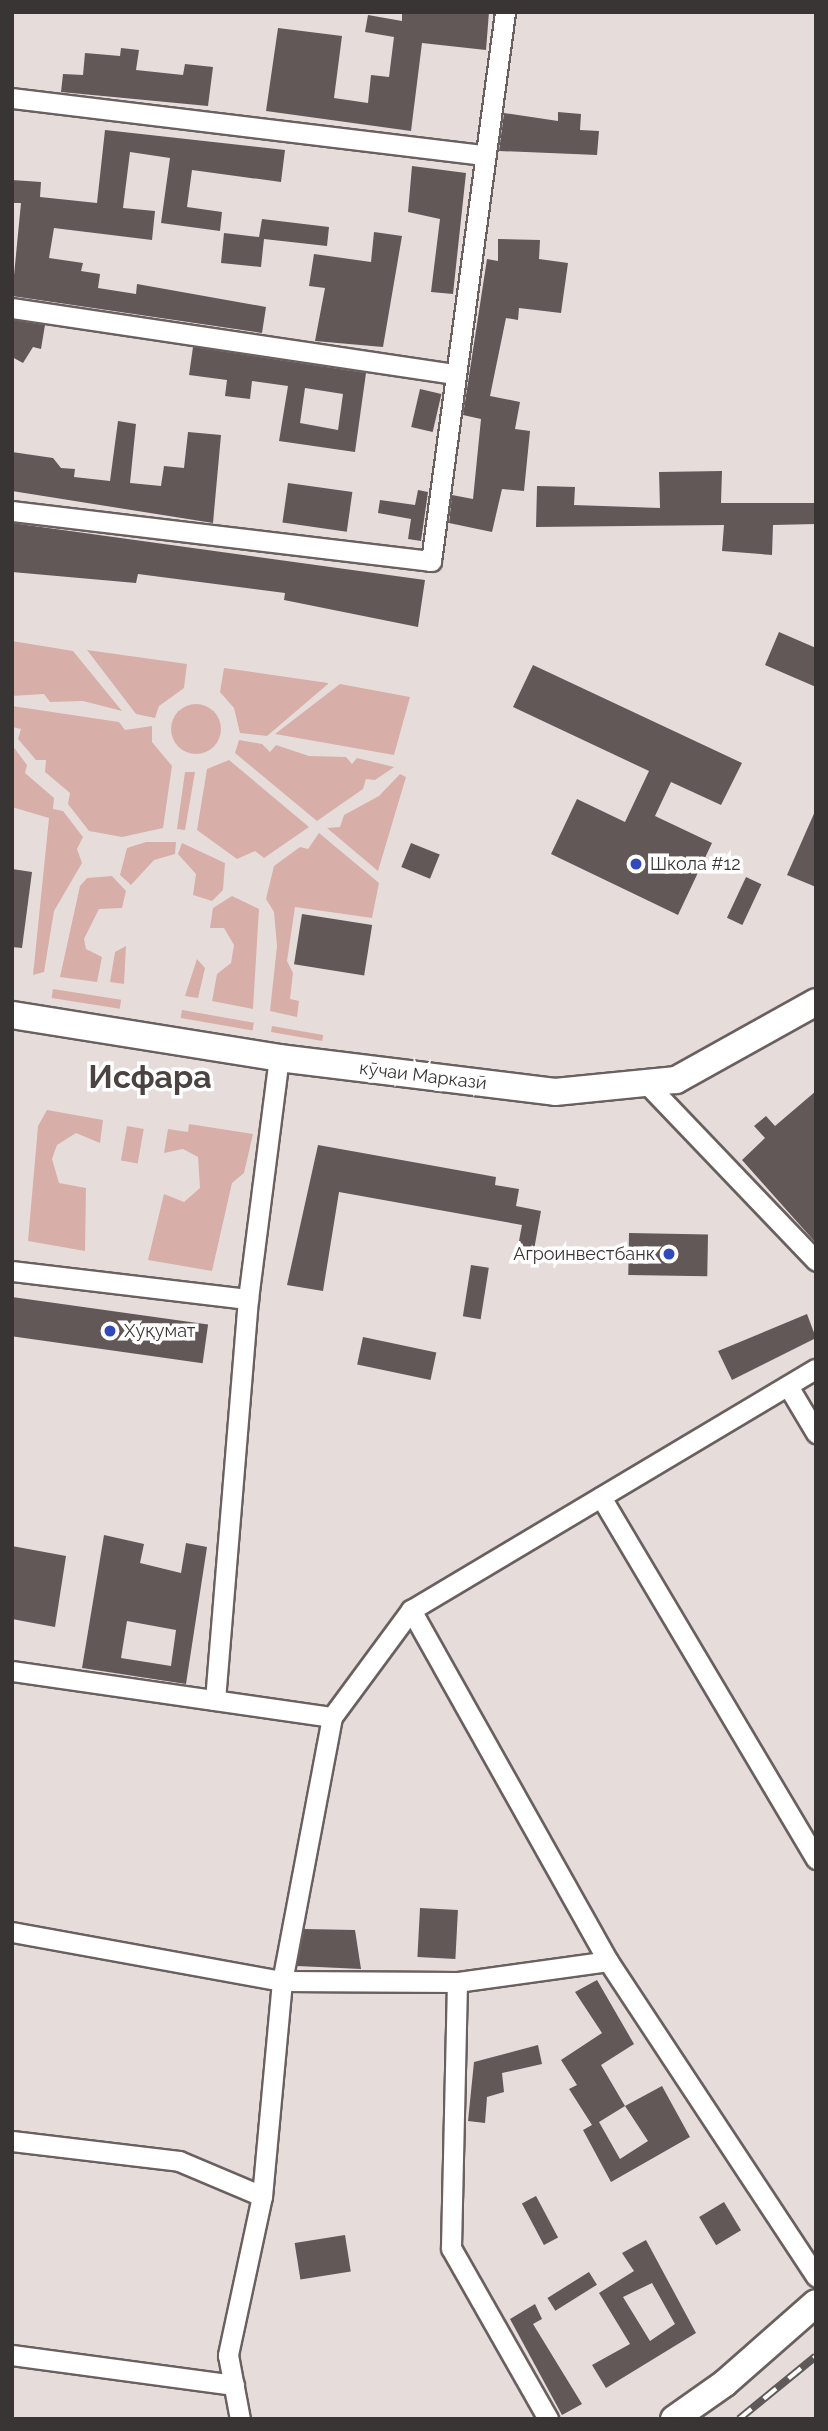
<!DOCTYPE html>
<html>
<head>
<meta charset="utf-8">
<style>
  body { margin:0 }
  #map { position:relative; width:828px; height:2431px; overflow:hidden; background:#e6dddb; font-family:Raleway,sans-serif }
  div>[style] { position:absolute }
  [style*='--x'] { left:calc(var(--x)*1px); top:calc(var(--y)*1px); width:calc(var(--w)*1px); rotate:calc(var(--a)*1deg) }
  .green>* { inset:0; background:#d7afa8; transform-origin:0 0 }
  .round { border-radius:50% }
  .building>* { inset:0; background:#615857; transform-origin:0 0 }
  .roads { filter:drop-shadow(2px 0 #69605f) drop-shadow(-2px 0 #69605f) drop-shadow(0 2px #69605f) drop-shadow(0 -2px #69605f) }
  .street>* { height:19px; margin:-9.5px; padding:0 9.5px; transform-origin:9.5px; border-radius:9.5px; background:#fff }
  .secondary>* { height:26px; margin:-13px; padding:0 13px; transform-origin:13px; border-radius:13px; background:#fff }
  .rail>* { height:8px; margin-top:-4px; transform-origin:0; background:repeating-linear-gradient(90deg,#fff 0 16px,#5f5a59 0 32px); box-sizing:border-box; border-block:2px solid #5f5a59 }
  .dots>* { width:19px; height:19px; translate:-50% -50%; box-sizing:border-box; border:4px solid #fff; border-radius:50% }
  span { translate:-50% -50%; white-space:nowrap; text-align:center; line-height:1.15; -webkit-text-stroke:7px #fff; paint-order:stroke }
  .poi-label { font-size:18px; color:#393535 }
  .left { translate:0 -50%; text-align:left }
  .right { translate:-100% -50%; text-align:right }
  .street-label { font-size:18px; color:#393535 }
  .town-label { font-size:32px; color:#4b4342; font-weight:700 }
  .frame { position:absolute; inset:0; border:14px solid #393535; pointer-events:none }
</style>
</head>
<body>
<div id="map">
  <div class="green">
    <div style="clip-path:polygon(12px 641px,73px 651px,122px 711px,83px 701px,50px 702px,44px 694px,12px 696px)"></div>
    <div style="clip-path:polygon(87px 650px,187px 664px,184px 688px,159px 706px,155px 718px,136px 714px)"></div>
    <div style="clip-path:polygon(224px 668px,328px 683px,328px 684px,267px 736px,240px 733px,234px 708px,220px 692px)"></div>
    <div style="clip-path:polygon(340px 684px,410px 697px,394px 755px,275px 734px)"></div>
    <div class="round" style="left:171px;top:704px;width:50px;height:50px"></div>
    <div style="clip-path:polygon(12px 706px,119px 722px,125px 730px,152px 726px,152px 742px,172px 766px,163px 828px,122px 837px,89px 831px,68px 804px,70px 793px,45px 772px,46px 760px,36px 760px,18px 739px,21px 729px,12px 727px)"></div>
    <div style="clip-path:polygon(239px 740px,262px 744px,270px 752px,276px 745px,309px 756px,346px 757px,352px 764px,357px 758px,394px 767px,375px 780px,366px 779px,363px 789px,317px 821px,235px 753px)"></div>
    <div style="clip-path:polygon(12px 745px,27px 765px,25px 773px,54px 798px,53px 809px,63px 811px,83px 837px,77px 849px,82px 863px,54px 911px,44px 972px,33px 975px,49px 818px,12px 807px)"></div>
    <div style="clip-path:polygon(229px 760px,309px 827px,264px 858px,255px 851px,237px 859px,197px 830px,207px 769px)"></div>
    <div style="clip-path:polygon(185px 772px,195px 772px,185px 830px,177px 829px)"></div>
    <div style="clip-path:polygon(400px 774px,406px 777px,378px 871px,327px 828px,340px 827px,344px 815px,379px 796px)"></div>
    <div style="clip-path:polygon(319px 833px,379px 883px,372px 918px,295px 907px,287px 961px,293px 973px,290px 999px,299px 1001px,297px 1017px,270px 1011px,277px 946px,274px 912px,266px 899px,274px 866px,300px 847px,308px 849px)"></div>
    <div style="clip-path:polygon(146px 842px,176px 842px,175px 854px,154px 860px,131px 885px,120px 875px,127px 848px)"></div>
    <div style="clip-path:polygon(182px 843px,225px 863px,223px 890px,212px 901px,193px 895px,196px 874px,178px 854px)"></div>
    <div style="clip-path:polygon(112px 876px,126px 891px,122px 908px,99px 909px,84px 939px,86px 949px,102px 957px,97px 982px,60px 977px,80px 886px,87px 878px)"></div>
    <div style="clip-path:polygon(232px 896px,259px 909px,253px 1009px,212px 1001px,217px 974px,231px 963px,234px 945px,224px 928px,210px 928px,213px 908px)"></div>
    <div style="clip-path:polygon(126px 946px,124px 984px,110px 982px,115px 952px)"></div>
    <div style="clip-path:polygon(197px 959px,205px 968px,198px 998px,185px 996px)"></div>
    <div style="left:53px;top:989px;width:69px;height:9px;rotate:9deg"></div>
    <div style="left:182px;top:1010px;width:73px;height:8px;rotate:10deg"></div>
    <div style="left:272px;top:1026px;width:52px;height:6px;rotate:10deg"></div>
    <div style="clip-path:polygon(47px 1110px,103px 1120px,100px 1143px,76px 1133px,57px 1145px,52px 1159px,59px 1183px,86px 1188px,85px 1251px,28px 1241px,38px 1126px)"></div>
    <div style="clip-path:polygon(189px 1124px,253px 1134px,244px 1173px,232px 1183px,212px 1271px,148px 1260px,164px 1194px,184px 1202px,200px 1188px,198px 1157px,183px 1149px,164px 1153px,168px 1129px,188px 1132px)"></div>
    <div style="left:127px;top:1126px;width:17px;height:35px;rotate:10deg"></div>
  </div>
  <div class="building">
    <div style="clip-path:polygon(402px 12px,489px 12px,486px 50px,422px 43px,411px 131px,266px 111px,278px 28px,342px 36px,334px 98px,368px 103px,371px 75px,389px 77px,394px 37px,365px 32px,368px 15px,402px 21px)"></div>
    <div style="clip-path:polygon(121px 48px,139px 50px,136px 70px,183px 75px,185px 64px,213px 67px,208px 106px,61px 92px,63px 74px,83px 75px,85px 53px,120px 56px)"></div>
    <div style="clip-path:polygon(558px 112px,581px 114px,580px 130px,599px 131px,597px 155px,499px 151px,504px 113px,558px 121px)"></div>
    <div style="clip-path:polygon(105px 130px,285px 150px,281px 182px,192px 170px,187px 207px,222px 212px,220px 231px,161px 223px,170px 158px,130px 152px,123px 208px,155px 211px,152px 240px,54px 228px,49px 258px,83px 263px,81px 271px,100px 274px,98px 288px,136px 294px,137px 284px,266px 307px,262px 333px,12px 296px,21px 203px,12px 203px,12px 180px,41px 182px,40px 197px,97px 203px)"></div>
    <div style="clip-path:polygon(412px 166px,466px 173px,453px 294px,431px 292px,440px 219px,408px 212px)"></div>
    <div style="clip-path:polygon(262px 219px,329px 227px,327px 246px,264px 239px,261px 267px,221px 263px,224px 233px,259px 237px)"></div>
    <div style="clip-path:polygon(374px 232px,402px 236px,383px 347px,315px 341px,325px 288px,309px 286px,314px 254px,371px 262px)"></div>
    <div style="clip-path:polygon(498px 239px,540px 240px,539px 259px,568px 263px,561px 313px,519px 308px,518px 320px,506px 318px,490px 396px,520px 402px,515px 429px,530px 431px,524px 491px,502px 489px,492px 532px,449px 523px,452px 495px,473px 499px,481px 419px,463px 415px,487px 259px,498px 261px)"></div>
    <div style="clip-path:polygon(12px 320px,45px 325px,41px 349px,33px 347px,23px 363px,12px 357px)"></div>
    <div style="clip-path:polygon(evenodd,193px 347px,366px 373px,355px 452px,279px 441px,288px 386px,252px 381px,250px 399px,225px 396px,227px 380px,189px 375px,193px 347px,305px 388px,343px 394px,338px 430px,300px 423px,305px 388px)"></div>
    <div style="left:420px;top:389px;width:22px;height:39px;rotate:13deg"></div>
    <div style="clip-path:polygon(118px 421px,136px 424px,130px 483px,161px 486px,164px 466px,184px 468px,188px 432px,221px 435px,213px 523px,12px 491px,12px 452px,53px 458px,61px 468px,75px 469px,74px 477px,110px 481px)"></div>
    <div style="clip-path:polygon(722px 471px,721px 503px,816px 503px,816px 524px,773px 525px,772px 555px,722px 551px,724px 525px,536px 527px,537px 486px,575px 487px,574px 505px,660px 508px,659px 472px)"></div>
    <div style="left:288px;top:483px;width:65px;height:40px;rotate:8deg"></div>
    <div style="clip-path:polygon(418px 490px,428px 492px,421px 541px,408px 539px,411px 519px,378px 513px,380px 500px,415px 505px)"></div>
    <div style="clip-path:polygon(12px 523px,425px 580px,418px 627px,284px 600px,285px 593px,138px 574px,136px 583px,12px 572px)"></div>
    <div style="clip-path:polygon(779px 632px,816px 648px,816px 687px,765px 665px)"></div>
    <div style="clip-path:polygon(533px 665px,742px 763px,721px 805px,671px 782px,655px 816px,712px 843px,678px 915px,551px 854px,577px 799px,625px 822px,649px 771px,513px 707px)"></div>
    <div style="clip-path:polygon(816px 809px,816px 887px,787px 875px)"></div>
    <div style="left:411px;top:843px;width:31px;height:26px;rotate:22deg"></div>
    <div style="clip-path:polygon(12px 869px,32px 872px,22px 948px,12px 947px)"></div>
    <div style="left:746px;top:877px;width:17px;height:45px;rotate:25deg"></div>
    <div style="left:302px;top:914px;width:71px;height:51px;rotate:9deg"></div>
    <div style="clip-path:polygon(816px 1091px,816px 1243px,742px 1160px,765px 1138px,754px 1126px,766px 1116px,775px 1126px)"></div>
    <div style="clip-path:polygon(318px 1145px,496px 1177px,495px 1185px,519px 1189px,516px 1206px,541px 1211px,532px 1261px,516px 1257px,522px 1225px,339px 1192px,323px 1291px,287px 1285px)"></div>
    <div style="left:629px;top:1233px;width:79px;height:42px;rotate:1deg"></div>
    <div style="left:471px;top:1265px;width:18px;height:52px;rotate:9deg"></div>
    <div style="left:12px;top:1297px;width:198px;height:39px;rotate:8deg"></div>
    <div style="clip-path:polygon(807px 1314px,816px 1338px,732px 1380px,718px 1351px)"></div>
    <div style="left:363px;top:1337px;width:75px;height:28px;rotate:12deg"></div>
    <div style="clip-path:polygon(evenodd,104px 1535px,144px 1544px,140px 1563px,181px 1573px,186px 1543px,207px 1547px,186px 1684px,82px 1668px,104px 1535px,127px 1621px,176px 1630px,171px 1666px,121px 1658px,127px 1621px)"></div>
    <div style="clip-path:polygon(12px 1546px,66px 1556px,55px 1627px,12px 1619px)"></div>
    <div style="left:420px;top:1908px;width:38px;height:49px;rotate:3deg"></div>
    <div style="clip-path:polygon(304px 1929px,355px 1930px,361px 1969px,297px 1966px)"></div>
    <div style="clip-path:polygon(evenodd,597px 1980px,634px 2044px,601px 2065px,625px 2106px,662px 2086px,690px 2137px,611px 2182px,583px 2130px,592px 2125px,569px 2089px,577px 2085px,561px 2060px,602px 2033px,575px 1992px,597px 1980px,625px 2106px,648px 2141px,620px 2159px,599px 2122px,625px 2106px)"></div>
    <div style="clip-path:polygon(538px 2045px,542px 2064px,502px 2073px,504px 2092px,487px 2097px,485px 2123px,468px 2121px,474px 2062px)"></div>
    <div style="left:536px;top:2196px;width:47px;height:16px;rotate:62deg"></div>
    <div style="left:724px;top:2202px;width:33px;height:29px;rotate:59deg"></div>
    <div style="left:345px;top:2235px;width:37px;height:51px;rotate:81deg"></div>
    <div style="clip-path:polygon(evenodd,646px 2240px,696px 2333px,606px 2388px,592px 2365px,630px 2344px,599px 2293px,634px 2271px,622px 2253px,646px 2240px,652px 2283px,675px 2324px,650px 2341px,623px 2297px,652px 2283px)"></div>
    <div style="left:589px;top:2272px;width:15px;height:49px;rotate:58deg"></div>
    <div style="clip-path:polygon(535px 2304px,542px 2319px,533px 2324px,582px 2404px,562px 2415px,510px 2319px)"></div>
  </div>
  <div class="roads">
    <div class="street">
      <div style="--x:12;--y:98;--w:472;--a:6.9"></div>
      <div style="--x:12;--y:308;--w:447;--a:8.5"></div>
      <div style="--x:12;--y:511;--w:422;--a:6.8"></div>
      <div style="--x:431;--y:561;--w:554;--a:-82.32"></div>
      <div style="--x:648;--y:1085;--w:243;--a:46.3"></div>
      <div style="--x:12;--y:1271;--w:238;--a:6.8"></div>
      <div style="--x:248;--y:1299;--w:243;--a:-82.7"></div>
      <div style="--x:788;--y:1386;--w:55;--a:59.2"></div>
      <div style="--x:601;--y:1497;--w:421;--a:59.3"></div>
      <div style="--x:411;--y:1610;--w:471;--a:-30.8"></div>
      <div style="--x:12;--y:1671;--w:323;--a:8.2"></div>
      <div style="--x:332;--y:1717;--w:269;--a:100.7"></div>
      <div style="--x:282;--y:1981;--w:216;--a:95.3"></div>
      <div style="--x:262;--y:2196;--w:163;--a:102.1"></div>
      <div style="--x:228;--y:2355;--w:65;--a:79.4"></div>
      <div style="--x:215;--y:1700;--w:402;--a:-85.3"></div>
      <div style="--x:332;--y:1717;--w:133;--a:-53.6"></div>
      <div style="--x:411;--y:1610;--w:403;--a:60.7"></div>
      <div style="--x:12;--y:1932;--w:274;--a:10.3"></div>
      <div style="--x:282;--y:1981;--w:175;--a:0.3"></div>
      <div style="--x:457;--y:1982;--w:266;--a:91.3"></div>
      <div style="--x:451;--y:2248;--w:197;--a:60.4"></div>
      <div style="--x:457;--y:1982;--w:152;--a:-7.9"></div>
      <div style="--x:608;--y:1961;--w:378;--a:56.6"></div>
      <div style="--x:12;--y:2141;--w:168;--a:6.8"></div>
      <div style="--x:179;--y:2161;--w:90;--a:22.9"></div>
      <div style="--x:12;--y:2355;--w:224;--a:7.7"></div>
    </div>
    <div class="secondary">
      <div style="--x:12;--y:1015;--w:270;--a:9.1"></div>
      <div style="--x:279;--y:1058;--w:278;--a:7"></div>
      <div style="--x:555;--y:1092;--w:122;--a:-5.7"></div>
      <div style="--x:676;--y:1080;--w:160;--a:-29.1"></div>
      <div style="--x:674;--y:2419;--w:62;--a:-35.2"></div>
      <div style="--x:725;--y:2383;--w:121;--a:-41.3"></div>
    </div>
  </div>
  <div class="rail">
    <div style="--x:739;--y:2419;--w:99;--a:-39.3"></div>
  </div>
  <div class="dots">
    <div style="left:636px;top:864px;background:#3149ba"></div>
    <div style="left:669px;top:1254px;background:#3149ba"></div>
    <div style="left:110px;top:1331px;background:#3149ba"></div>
  </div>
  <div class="poi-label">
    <span class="left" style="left:650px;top:864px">Школа #12</span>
    <span class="right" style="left:655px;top:1254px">Агроинвестбанк</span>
    <span class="left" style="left:124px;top:1331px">Хуқумат</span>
  </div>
  <div class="street-label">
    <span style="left:423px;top:1076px;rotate:7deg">кӯчаи Марказӣ</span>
  </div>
  <div class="town-label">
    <span style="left:150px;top:1077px">Исфара</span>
  </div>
  <div class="frame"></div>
</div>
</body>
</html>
